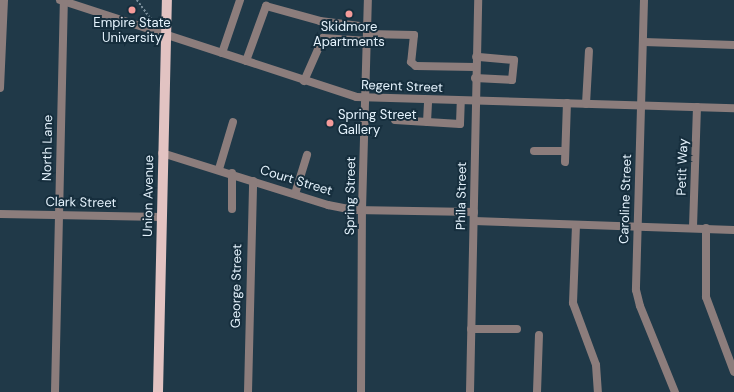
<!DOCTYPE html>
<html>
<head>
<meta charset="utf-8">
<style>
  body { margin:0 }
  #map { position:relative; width:734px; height:392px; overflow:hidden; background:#203948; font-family:"DM Sans",sans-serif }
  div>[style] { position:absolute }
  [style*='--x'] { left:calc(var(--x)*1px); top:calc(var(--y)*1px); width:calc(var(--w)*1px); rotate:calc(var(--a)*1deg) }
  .path>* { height:1.5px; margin-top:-0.75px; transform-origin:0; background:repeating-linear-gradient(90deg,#7b8f9c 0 2px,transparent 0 4px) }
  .minor>* { height:8px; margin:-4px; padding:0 4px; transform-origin:4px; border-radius:4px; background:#8c7d7c }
  .major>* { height:10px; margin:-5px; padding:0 5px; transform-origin:5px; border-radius:5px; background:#e2c3c2 }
  .dots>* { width:11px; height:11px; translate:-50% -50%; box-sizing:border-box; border:2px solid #162e3d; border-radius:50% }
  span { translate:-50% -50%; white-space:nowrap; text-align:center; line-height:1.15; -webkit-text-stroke:4px #162e3d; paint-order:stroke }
  .poi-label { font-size:13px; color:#e5f3fd }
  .left { translate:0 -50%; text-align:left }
  .street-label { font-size:13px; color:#e5f3fd }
</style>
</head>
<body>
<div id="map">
  <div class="path">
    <div style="--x:137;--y:0;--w:22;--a:54"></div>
    <div style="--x:150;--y:18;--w:10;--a:24"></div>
  </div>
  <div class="minor">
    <div style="--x:60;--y:0;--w:311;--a:18.1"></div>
    <div style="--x:356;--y:97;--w:378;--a:1.7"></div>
    <div style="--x:644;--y:0;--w:290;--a:91.6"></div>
    <div style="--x:636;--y:290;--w:16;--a:76"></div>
    <div style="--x:640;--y:306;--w:93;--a:67.9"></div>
    <div style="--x:368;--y:34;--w:46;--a:1.2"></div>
    <div style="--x:414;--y:35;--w:27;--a:96"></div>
    <div style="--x:411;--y:62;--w:6;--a:39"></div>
    <div style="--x:416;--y:66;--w:59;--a:1"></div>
    <div style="--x:644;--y:42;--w:90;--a:1.9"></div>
    <div style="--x:222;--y:53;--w:56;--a:-71.2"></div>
    <div style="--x:246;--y:61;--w:59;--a:-70"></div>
    <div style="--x:266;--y:6;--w:56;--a:15.5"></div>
    <div style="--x:320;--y:21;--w:48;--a:7.1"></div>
    <div style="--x:475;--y:78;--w:37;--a:3"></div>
    <div style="--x:512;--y:80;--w:20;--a:-84"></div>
    <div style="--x:514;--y:60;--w:38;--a:-175"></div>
    <div style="--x:304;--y:81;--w:47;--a:-66.2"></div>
    <div style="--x:323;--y:38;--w:45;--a:3.8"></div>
    <div style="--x:0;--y:88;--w:88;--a:-87.4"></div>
    <div style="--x:586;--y:104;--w:53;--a:-86.8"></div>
    <div style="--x:395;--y:120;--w:65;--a:3.5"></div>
    <div style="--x:460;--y:124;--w:23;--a:-88"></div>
    <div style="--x:427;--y:122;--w:22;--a:-87"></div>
    <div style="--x:534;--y:151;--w:31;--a:0"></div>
    <div style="--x:162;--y:153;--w:174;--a:17.4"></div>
    <div style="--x:328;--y:205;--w:26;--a:11"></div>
    <div style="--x:354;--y:210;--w:120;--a:1"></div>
    <div style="--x:565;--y:162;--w:59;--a:-88.1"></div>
    <div style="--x:219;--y:169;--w:49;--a:-73.4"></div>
    <div style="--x:232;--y:173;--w:36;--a:90"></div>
    <div style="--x:295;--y:194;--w:41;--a:-72.9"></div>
    <div style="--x:0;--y:214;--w:162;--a:1.1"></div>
    <div style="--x:474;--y:221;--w:260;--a:2"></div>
    <div style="--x:576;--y:225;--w:78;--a:92.2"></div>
    <div style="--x:573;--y:303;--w:66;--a:69.6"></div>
    <div style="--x:596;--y:365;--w:27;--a:86"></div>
    <div style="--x:693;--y:227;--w:120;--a:-88.1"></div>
    <div style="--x:706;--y:228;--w:69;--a:90"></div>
    <div style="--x:706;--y:297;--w:80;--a:69.5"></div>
    <div style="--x:471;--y:329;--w:46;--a:0"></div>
    <div style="--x:55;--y:392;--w:391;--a:-88.7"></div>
    <div style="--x:248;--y:392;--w:211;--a:-88.6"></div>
    <div style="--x:361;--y:392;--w:182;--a:-89.7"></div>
    <div style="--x:362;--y:210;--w:210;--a:-88.4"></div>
    <div style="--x:470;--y:392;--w:392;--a:-88.8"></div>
    <div style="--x:537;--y:392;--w:57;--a:-88"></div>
  </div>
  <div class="major">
    <div style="--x:158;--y:392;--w:392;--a:-88.7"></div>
  </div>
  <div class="dots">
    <div style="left:132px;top:10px;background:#f59b9a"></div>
    <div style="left:349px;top:14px;background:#f59b9a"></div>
    <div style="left:330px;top:123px;background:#f59b9a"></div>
  </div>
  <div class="poi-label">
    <span style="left:132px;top:31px">Empire State<br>University</span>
    <span style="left:349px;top:35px">Skidmore<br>Apartments</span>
    <span class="left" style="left:338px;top:123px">Spring Street<br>Gallery</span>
  </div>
  <div class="street-label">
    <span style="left:402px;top:87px;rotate:2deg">Regent Street</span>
    <span style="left:48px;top:148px;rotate:-89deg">North Lane</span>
    <span style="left:683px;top:167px;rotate:-88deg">Petit Way</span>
    <span style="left:296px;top:181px;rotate:17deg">Court Street</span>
    <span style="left:149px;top:196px;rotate:-89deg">Union Avenue</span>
    <span style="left:351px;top:196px;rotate:-89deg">Spring Street</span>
    <span style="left:462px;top:196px;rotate:-89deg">Phila Street</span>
    <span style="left:626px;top:199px;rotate:-88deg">Caroline Street</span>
    <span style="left:81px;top:203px;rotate:1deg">Clark Street</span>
    <span style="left:237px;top:286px;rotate:-89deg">George Street</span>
  </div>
</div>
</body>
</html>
